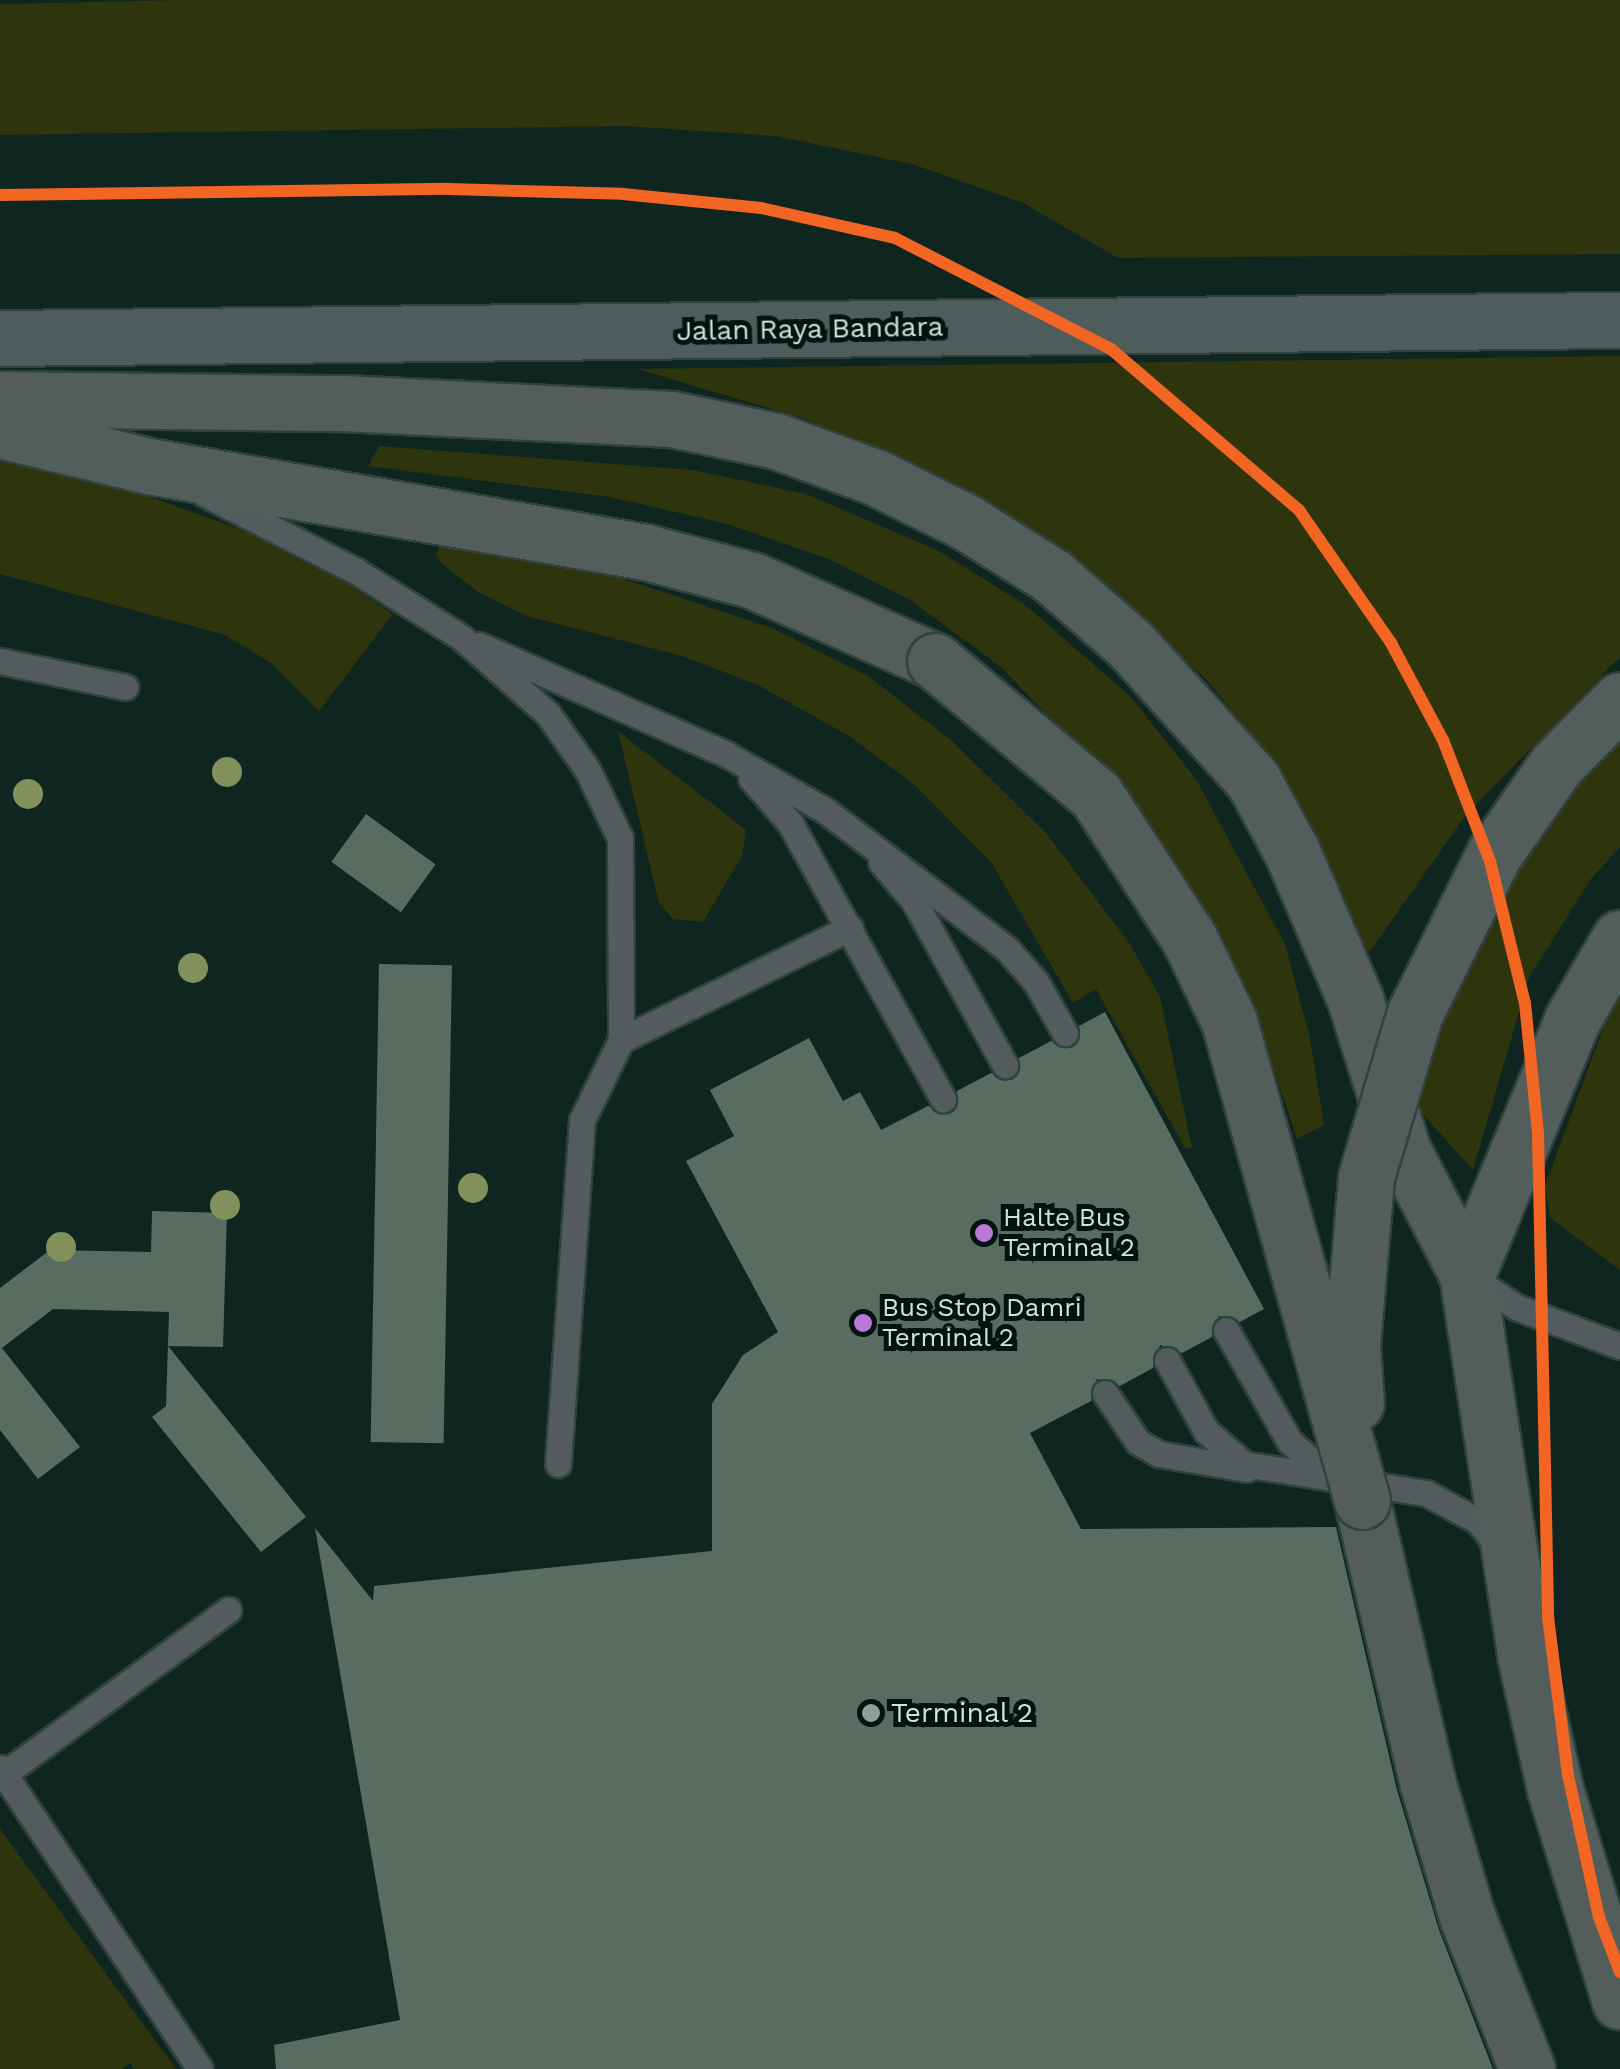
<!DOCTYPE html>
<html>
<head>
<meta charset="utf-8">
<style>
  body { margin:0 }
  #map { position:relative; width:1620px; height:2069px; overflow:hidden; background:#0e2520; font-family:"Work Sans",sans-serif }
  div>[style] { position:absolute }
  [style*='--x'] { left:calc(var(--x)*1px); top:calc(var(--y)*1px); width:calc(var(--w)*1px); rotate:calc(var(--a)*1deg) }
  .green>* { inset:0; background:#2e340b }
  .building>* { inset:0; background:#596c61; transform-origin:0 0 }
  .roads { filter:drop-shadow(2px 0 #2f423d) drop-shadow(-2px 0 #2f423d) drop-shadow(0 2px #2f423d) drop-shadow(0 -2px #2f423d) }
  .lane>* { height:25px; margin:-12.5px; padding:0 12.5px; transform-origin:12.5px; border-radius:12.5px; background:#535b5c }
  .secondary>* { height:55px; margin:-27.5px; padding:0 27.5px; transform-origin:27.5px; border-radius:27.5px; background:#525d5c }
  .primary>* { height:55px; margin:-27.5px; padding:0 27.5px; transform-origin:27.5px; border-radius:27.5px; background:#4e5c5b }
  .bridges { filter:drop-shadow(2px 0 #2f423d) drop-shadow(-2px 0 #2f423d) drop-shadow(0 2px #2f423d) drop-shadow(0 -2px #2f423d) }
  .secondary-bridge>* { height:55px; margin:-27.5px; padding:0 27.5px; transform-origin:27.5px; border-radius:27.5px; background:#525d5c }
  .rail-1>* { height:12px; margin:-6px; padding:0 6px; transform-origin:6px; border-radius:6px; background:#f26522 }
  .trees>* { width:30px; height:30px; margin:-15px; border-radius:50%; background:#82915c }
  .dots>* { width:28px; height:28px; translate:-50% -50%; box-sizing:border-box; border:5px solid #04130f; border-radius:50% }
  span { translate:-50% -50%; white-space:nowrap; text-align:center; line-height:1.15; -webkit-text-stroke:10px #04130f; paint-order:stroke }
  .bus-label { font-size:26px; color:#cfe3dd }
  .left { translate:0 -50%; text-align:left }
  .street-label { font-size:28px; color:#cfe3dd }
  .poi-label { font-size:28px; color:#cfe3dd }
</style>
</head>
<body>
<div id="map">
  <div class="green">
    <div style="clip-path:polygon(179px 0,1620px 0,1620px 254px,1118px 258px,1023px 203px,912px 164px,775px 136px,624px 126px,0 135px,0 4px)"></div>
    <div style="clip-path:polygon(1620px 356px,1620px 657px,1466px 815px,1361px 964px,1271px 759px,1206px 679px,1108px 590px,1002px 515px,805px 419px,637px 369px)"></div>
    <div style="clip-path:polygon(379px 446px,693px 470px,806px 494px,939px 551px,1024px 604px,1130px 696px,1196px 779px,1285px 944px,1310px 1038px,1324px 1125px,1297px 1139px,1251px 1001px,1206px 912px,1147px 820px,1001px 667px,910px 600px,829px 559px,727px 524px,610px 497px,368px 466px)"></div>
    <div style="clip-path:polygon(0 455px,113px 483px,244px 531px,308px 558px,393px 614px,319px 711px,271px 663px,225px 635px,0 574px)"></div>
    <div style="clip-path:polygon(441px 543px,590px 568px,772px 628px,868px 676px,951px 740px,1047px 834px,1130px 944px,1160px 997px,1192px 1148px,1185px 1148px,1096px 989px,1073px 1003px,991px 862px,916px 786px,849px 736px,758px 685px,682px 656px,527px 616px,478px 592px,441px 563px,436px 555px)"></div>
    <div style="clip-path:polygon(618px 731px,746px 830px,742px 856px,703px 922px,673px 919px,659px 903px)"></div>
    <div style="clip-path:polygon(1620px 731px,1620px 847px,1590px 880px,1529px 978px,1473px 1170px,1411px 1101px,1478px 933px,1550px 812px)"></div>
    <div style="clip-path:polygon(1620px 982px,1620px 1270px,1550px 1218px,1545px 1186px)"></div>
    <div style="clip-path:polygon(0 1829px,176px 2069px,135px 2069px,130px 2063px,121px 2069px,0 2069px)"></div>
  </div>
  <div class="building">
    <div style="left:366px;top:814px;width:86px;height:59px;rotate:36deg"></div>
    <div style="left:379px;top:964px;width:73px;height:478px;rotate:1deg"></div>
    <div style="clip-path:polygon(1105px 1012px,1264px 1309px,1240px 1322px,1219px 1316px,1212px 1337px,1182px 1353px,1160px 1345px,1153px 1368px,1120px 1386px,1097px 1379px,1091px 1401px,1030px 1433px,1081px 1529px,1336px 1527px,1397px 1790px,1439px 1930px,1493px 2069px,276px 2069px,274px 2045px,400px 2020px,315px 1528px,373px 1601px,374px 1586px,712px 1551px,712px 1404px,743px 1355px,778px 1332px,686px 1161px,734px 1136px,710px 1090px,809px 1038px,843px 1101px,860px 1092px,881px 1130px,928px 1106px,950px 1114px,957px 1091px,991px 1073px,1012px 1080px,1019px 1058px,1051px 1041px,1072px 1048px,1079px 1026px)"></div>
    <div style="clip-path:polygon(152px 1211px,227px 1213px,223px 1347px,168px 1346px,306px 1517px,261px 1552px,152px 1417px,166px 1406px,169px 1312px,53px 1309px,2px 1348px,80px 1447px,38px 1479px,0 1430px,0 1288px,50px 1250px,151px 1252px)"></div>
  </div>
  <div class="roads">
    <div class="lane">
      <div style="--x:203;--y:493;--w:172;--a:27"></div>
      <div style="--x:356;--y:571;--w:124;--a:32.2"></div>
      <div style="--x:461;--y:637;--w:116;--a:41.5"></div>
      <div style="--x:548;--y:714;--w:67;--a:54.7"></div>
      <div style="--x:587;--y:769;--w:76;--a:64.4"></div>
      <div style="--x:620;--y:838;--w:202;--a:89.7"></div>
      <div style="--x:621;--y:1040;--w:89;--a:116"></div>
      <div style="--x:582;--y:1120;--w:345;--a:94"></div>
      <div style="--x:479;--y:645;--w:270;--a:23.8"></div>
      <div style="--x:726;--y:754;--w:115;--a:29.7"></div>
      <div style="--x:826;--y:811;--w:228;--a:37.3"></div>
      <div style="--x:1007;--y:949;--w:44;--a:48.7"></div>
      <div style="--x:1036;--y:982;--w:59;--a:60.4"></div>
      <div style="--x:0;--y:661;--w:128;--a:11.7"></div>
      <div style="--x:751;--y:778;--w:60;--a:49.1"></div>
      <div style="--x:790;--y:823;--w:316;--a:61"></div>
      <div style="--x:881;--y:862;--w:51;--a:49.8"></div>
      <div style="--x:914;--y:901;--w:188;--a:61"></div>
      <div style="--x:621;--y:1040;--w:255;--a:-26.1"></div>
      <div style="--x:1471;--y:1277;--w:54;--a:33.7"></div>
      <div style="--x:1516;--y:1307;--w:111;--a:20.6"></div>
      <div style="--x:1226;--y:1330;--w:129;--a:60.3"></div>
      <div style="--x:1290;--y:1442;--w:52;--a:41.1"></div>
      <div style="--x:1167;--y:1360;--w:81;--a:61.2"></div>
      <div style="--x:1206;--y:1431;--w:50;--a:41"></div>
      <div style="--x:1244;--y:1464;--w:184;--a:9.1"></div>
      <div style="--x:1426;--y:1493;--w:59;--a:28.3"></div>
      <div style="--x:1478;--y:1521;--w:33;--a:52"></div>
      <div style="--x:1105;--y:1393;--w:59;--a:56"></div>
      <div style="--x:1138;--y:1442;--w:24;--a:30"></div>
      <div style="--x:1159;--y:1454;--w:89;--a:9.7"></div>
      <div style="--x:0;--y:1768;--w:7;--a:56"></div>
      <div style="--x:4;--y:1774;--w:278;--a:-36.2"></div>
      <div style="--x:4;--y:1774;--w:354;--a:56.4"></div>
    </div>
    <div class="secondary">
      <div style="--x:0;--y:399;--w:343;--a:0.7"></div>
      <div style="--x:343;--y:403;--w:329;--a:2.8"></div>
      <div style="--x:672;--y:419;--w:106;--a:11.9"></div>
      <div style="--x:776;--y:441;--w:105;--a:20"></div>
      <div style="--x:875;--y:477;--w:102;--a:26.3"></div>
      <div style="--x:966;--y:522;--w:102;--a:32.1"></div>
      <div style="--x:1052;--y:576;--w:105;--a:41.1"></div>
      <div style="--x:1131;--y:645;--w:182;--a:47.9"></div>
      <div style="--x:1253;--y:780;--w:82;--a:61.6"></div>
      <div style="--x:1292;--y:852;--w:160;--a:66.8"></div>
      <div style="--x:1355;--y:999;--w:159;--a:72.5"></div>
      <div style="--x:1403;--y:1151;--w:139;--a:62.5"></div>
      <div style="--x:1467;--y:1274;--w:385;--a:81.3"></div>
      <div style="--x:1525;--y:1655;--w:137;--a:77.4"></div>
      <div style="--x:1555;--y:1789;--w:222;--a:73"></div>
      <div style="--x:0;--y:430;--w:153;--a:13.6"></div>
      <div style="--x:149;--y:466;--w:504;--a:9.82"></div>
      <div style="--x:646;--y:552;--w:110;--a:14.8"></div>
      <div style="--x:752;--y:580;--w:200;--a:23.9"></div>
      <div style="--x:1467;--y:1274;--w:275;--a:-67.5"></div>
      <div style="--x:1572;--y:1020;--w:95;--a:-59.7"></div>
      <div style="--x:1362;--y:1501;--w:287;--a:76.9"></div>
      <div style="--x:1427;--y:1781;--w:144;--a:73.5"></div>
      <div style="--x:1468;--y:1919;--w:161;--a:68.5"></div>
    </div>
    <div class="primary">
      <div style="--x:0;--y:338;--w:1620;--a:-0.64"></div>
    </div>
  </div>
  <div class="bridges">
    <div class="secondary-bridge">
      <div style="--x:935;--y:661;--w:209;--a:39.8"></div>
      <div style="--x:1096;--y:795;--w:171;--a:57"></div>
      <div style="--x:1189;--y:938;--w:92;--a:64.3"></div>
      <div style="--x:1229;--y:1021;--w:498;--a:74.5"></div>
      <div style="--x:1356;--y:1403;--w:58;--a:-93.9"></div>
      <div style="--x:1352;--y:1345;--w:169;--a:-85.2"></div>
      <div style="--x:1366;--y:1177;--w:171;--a:-73.4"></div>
      <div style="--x:1415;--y:1013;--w:178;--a:-63.6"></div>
      <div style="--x:1494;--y:854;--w:108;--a:-55.1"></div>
      <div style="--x:1556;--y:765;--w:91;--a:-45.4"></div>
    </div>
  </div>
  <div class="rail-1">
    <div style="--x:0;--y:195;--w:449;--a:-0.8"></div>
    <div style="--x:449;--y:189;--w:174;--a:1.6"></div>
    <div style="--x:623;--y:194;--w:139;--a:5.8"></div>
    <div style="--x:761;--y:208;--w:137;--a:12.6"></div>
    <div style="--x:895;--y:238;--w:243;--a:27.2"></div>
    <div style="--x:1111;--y:349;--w:248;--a:40.6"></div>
    <div style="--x:1299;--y:510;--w:162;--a:55.3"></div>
    <div style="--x:1391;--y:643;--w:110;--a:61.8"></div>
    <div style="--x:1443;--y:740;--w:130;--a:68.8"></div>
    <div style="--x:1490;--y:861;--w:146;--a:76.2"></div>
    <div style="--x:1525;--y:1003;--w:131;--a:84.3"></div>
    <div style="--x:1538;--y:1133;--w:484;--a:88.8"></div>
    <div style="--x:1548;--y:1617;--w:159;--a:82.8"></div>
    <div style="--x:1568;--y:1775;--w:145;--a:77.7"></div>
    <div style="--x:1599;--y:1917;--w:59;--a:69.1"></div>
  </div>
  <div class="trees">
    <div style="left:227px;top:772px"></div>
    <div style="left:28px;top:794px"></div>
    <div style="left:193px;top:968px"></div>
    <div style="left:473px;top:1188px"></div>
    <div style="left:225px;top:1205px"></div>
    <div style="left:61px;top:1247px"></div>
  </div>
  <div class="dots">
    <div style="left:984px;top:1233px;background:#ba77d6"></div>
    <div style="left:863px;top:1323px;background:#ba77d6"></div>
    <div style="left:871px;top:1713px;background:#8ba09b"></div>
  </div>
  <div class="bus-label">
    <span class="left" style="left:1003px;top:1233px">Halte Bus<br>Terminal 2</span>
    <span class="left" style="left:882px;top:1323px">Bus Stop Damri<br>Terminal 2</span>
  </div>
  <div class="street-label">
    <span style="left:810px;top:329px;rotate:-1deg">Jalan Raya Bandara</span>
  </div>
  <div class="poi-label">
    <span class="left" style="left:891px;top:1713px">Terminal 2</span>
  </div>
</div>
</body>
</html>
